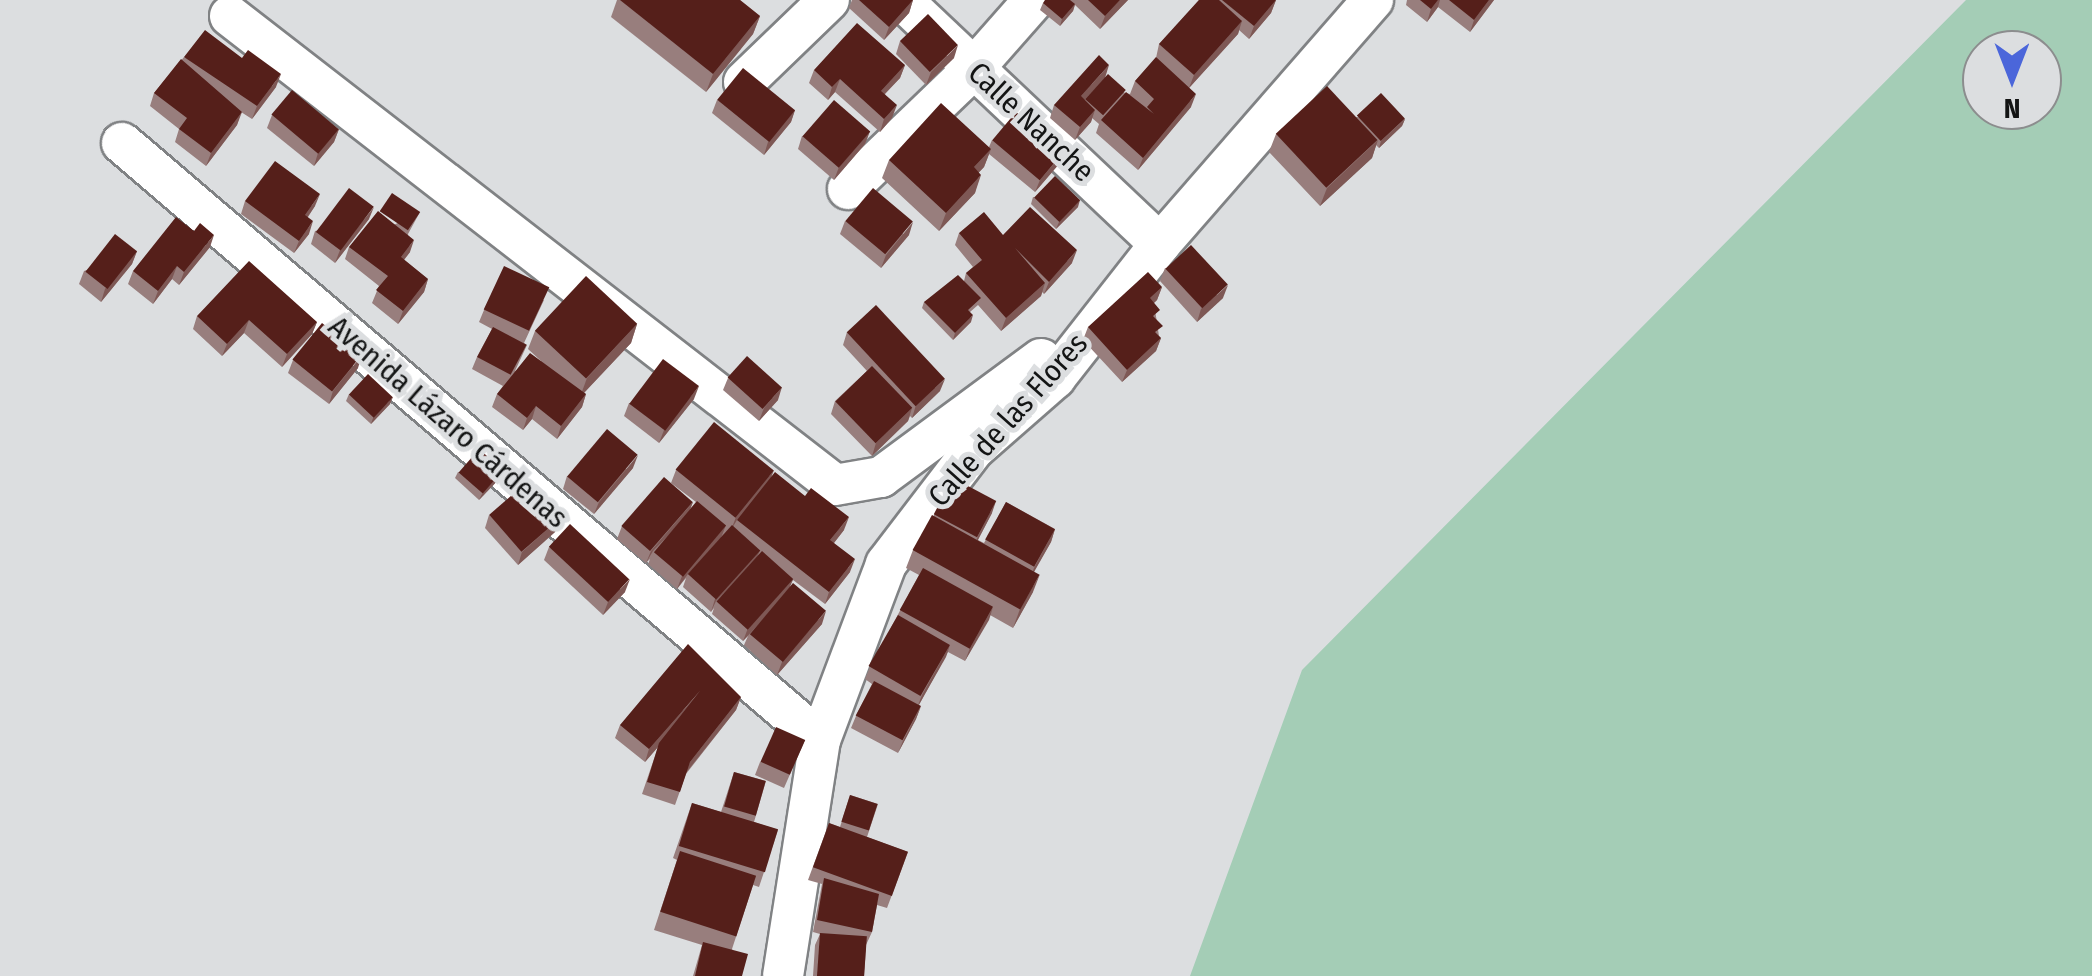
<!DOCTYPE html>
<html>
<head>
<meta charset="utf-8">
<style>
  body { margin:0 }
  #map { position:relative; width:2092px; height:976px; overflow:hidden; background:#dcdee0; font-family:"Fira Sans Condensed",sans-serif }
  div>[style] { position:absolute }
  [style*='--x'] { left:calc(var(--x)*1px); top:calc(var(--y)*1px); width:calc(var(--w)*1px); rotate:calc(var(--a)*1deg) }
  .green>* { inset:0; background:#a4cdb6 }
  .roads { filter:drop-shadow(2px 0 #808284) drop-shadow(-2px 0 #808284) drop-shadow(0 2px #808284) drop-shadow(0 -2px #808284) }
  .minor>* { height:40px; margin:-20px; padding:0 20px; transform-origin:20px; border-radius:20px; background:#fff }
  .wall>* { inset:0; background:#987e7d }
  .shaded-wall>* { inset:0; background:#7e5855 }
  .building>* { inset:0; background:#551f1a; transform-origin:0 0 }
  span { translate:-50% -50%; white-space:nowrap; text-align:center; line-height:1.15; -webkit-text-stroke:10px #dcdee0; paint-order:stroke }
  .street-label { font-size:30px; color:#131414 }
  .north { position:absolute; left:1962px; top:30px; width:100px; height:100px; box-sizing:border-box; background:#dcdee0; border:2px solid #8c8d8e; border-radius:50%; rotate:180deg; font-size:28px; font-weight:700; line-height:40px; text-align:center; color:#131414 }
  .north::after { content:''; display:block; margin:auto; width:35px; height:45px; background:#4b66da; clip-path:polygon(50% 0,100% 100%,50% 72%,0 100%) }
</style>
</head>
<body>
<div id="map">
  <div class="green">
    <div style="clip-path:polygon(evenodd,1966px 0,2092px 0,2092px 976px,1190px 976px,1302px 670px,1966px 0,1982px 50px,2042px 50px,2042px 110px,1982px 110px,1982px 50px)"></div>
  </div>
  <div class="roads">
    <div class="minor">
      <div style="--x:902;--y:0;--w:355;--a:43.4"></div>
      <div style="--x:230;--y:16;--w:765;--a:37.78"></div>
      <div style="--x:835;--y:485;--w:47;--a:-9.9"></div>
      <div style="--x:881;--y:477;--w:199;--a:-36.4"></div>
      <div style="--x:744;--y:82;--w:118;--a:-44"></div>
      <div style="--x:122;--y:143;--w:918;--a:40.54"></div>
      <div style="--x:848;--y:189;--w:175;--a:-43.8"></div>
      <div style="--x:974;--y:68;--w:91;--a:-48.6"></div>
      <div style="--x:783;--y:976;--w:239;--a:-81.1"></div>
      <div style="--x:820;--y:740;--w:188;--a:-69.4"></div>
      <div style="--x:886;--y:564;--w:145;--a:-52.6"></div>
      <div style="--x:974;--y:449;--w:108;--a:-41.2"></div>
      <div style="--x:1055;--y:378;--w:170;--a:-51.9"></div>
      <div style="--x:1160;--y:244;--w:324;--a:-48.9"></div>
    </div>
  </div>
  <div class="wall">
    <div style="clip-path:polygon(617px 0,740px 0,760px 16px,753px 34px,706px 92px,611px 17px)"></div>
    <div style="clip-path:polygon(852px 0,913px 0,909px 13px,884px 40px,849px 8px)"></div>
    <div style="clip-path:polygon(1071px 0,1128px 0,1100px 29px,1075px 5px,1073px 11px,1060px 26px,1040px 10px,1043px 3px)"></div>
    <div style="clip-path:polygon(1199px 0,1276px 0,1271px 13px,1249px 39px,1239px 30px,1238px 34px,1189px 88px,1191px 107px,1138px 170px,1096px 133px,1099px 124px,1092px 118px,1091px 122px,1075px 140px,1050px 118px,1054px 105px,1105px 77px,1125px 93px,1130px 94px,1135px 81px,1156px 58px,1159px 44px)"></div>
    <div style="clip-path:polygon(1407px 0,1494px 0,1470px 32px,1438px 7px,1427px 22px,1406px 5px)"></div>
    <div style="clip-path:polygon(900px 41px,954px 58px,926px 85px,896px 54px)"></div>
    <div style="clip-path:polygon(184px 57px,276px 87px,252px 119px,241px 112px,237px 125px,206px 166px,175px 142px,179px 129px,150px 106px,154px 93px)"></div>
    <div style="clip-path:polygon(905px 65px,900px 78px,885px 94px,892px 118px,880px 132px,835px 92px,828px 100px,809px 83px,814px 70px)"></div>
    <div style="clip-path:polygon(717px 100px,795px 110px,791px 122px,764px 155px,712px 113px)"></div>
    <div style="clip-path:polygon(272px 115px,339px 129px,334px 142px,314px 166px,267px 128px)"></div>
    <div style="clip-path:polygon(1356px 117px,1405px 119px,1402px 126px,1379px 148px,1376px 145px,1372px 158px,1320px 206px,1269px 152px,1276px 134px)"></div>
    <div style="clip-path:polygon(870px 131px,865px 144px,834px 180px,798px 149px,802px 136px)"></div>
    <div style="clip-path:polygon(992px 140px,1059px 164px,1035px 192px,989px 154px,984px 167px,979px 172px,975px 193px,939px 231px,882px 178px,889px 160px,989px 147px)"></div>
    <div style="clip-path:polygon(1033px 197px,1078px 207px,1056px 229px,1031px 204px)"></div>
    <div style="clip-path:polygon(245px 201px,315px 206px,308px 217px,309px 234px,294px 253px,241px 214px)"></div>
    <div style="clip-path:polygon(420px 212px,408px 234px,410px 252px,404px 260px,428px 279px,424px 292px,398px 324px,372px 303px,379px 286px,345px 259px,349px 247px)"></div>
    <div style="clip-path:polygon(369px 219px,335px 263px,311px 244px,315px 231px)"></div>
    <div style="clip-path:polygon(845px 221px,909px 235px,881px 268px,840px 234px)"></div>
    <div style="clip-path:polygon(959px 233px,1003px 235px,1072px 263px,1044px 294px,1042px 292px,1041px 296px,1001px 331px,978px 305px,970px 312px,971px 322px,953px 340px,922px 308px,924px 302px,964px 281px,966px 273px,973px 267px,955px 245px)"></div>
    <div style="clip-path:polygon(210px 247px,179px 285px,172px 279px,153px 304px,128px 284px,133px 271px)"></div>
    <div style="clip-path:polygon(137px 251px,132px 264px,101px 302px,79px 284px,84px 271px)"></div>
    <div style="clip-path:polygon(1165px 268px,1223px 298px,1197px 322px,1160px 281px)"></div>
    <div style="clip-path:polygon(1162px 287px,1157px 300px,1154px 303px,1159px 336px,1161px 338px,1156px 351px,1122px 382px,1083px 340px,1088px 327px)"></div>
    <div style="clip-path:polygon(544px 300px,524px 343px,527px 345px,515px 371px,541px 361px,528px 349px,535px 331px,637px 324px,631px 343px,584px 393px,586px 394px,582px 407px,557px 439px,532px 419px,523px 430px,492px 407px,497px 394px,503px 386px,472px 369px,477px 357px,492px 329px,479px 322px,484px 310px)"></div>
    <div style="clip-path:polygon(197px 316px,317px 322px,312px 334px,282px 367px,244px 333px,222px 356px,193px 329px)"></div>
    <div style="clip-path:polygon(847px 332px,940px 391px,912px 418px,910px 416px,908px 421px,872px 456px,831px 414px,835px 401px,867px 371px,843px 345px)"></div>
    <div style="clip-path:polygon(293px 360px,358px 368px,329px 404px,288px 373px)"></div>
    <div style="clip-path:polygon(728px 378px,778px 400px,759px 421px,723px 390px)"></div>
    <div style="clip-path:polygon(349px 394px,390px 404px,371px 424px,346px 401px)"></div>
    <div style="clip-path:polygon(694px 399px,659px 443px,624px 416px,629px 403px)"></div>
    <div style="clip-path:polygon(633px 468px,594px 514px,563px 489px,567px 476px)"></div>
    <div style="clip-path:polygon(676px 470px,771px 476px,844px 530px,834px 543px,850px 572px,825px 604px,793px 580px,790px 586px,822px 624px,777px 675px,744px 645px,748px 636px,743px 641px,712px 614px,714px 608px,711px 612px,683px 587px,686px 578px,677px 589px,648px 564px,650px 559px,646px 563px,617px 539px,622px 526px,693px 502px,690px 509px,696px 502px,671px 483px)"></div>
    <div style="clip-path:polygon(458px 472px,501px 477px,479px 500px,455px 478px)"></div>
    <div style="clip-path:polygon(953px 478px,992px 513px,978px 540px,984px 543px,1006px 502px,1055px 529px,1051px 542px,1034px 571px,1033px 592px,1013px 628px,990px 615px,965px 661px,948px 652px,919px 705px,921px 706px,916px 719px,898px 753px,851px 728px,856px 716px,872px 684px,865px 679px,870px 667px,919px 575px,906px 568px,913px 550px,934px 515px)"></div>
    <div style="clip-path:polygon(489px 515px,559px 519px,555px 532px,518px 565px,485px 528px)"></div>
    <div style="clip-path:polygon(549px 547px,625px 592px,603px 615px,544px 560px)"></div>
    <div style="clip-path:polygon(741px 697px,736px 710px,686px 774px,675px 805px,642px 794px,658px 747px,645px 762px,615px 738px,620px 725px)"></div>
    <div style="clip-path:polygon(805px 740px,784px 788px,755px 775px,760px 762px)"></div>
    <div style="clip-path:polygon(734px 772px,766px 781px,754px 822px,778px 830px,759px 887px,753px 885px,732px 949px,742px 976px,693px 976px,702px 945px,654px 930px,677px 860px,673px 858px,692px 803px,721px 812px)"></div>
    <div style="clip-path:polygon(850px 795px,878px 804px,867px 837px,908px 852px,887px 908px,877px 905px,872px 932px,866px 945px,864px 976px,813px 976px,815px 945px,820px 934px,813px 932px,822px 884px,808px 880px,829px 823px,840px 827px)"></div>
  </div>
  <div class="shaded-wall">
    <div style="clip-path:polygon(913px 0,909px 13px,884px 40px,889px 27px)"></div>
    <div style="clip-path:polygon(1120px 0,1128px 0,1100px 29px,1105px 16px)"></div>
    <div style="clip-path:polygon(1276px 0,1271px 13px,1249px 39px,1254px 26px)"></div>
    <div style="clip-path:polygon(1438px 0,1440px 0,1438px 7px,1427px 22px,1431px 9px)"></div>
    <div style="clip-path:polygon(1489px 0,1494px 0,1470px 32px,1474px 20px)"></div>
    <div style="clip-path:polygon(1075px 4px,1073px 11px,1060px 26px,1062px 19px)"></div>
    <div style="clip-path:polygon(760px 16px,753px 34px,706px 92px,713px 74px)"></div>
    <div style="clip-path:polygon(1242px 21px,1238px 34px,1189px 88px,1194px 75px)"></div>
    <div style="clip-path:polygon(958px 45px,954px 58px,926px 85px,931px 72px)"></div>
    <div style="clip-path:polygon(905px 65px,900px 78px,876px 103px,881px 91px)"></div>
    <div style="clip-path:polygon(1109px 65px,1105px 78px,1076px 109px,1081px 96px)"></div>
    <div style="clip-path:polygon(281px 74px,276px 87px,252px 119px,257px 106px)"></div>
    <div style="clip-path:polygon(840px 79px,835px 92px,828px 100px,832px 87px)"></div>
    <div style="clip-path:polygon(1196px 94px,1191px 107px,1138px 170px,1143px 158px)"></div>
    <div style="clip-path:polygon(897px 105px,892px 118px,880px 132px,884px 119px)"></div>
    <div style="clip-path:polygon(795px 110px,791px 122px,764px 155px,768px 142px)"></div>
    <div style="clip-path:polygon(1095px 110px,1091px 122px,1075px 140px,1080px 127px)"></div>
    <div style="clip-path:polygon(242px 112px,237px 125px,206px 166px,211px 153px)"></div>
    <div style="clip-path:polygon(1405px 119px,1402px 126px,1379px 148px,1381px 141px)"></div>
    <div style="clip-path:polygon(339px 129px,334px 142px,314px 166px,318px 153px)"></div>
    <div style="clip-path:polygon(870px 131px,865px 144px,834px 180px,839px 167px)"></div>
    <div style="clip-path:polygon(1378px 140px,1372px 158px,1320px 206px,1327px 188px)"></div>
    <div style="clip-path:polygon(991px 149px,984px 167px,967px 185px,974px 167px)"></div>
    <div style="clip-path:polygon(1064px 152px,1059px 164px,1035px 192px,1040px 180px)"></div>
    <div style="clip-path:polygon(981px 175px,975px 193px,939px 231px,946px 213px)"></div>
    <div style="clip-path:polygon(320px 194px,315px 206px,300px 228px,305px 215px)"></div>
    <div style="clip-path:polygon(1080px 200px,1078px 207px,1056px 229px,1059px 222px)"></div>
    <div style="clip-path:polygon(374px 207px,369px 219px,335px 263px,340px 250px)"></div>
    <div style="clip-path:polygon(313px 221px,309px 234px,294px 253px,299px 241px)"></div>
    <div style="clip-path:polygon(913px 222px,909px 235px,881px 268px,886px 255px)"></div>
    <div style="clip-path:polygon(214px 235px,210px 247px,179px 285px,184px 272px)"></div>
    <div style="clip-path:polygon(414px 240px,410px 252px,396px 270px,401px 257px)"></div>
    <div style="clip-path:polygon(1077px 250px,1072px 263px,1044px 294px,1049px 282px)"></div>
    <div style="clip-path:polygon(137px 251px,132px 264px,101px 302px,105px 289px)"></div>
    <div style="clip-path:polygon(177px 266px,172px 279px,153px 304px,158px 291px)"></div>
    <div style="clip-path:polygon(428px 279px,424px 292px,398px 324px,403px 311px)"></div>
    <div style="clip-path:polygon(1045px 283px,1041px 296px,1001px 331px,1006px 318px)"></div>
    <div style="clip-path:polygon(1228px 285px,1223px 298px,1197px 322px,1201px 309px)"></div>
    <div style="clip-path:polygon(1162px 287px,1157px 300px,1145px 311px,1150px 298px)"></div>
    <div style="clip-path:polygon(973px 315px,971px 322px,953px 340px,955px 333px)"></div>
    <div style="clip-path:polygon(249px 320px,244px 333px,222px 356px,227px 344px)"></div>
    <div style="clip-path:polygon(317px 322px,312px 334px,282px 367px,287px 354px)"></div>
    <div style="clip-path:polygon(637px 324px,631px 343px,580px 397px,587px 378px)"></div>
    <div style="clip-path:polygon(1161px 338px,1156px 351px,1122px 382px,1127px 370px)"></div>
    <div style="clip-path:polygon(362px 355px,358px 368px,329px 404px,333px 391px)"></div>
    <div style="clip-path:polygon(945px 379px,940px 391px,912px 418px,916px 405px)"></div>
    <div style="clip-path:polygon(699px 386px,694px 399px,659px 443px,664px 430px)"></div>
    <div style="clip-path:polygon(782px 387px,778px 400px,759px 421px,764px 408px)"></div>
    <div style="clip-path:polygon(586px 394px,582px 407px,557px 439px,561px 426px)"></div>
    <div style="clip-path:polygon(393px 397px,390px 404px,371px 424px,373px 418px)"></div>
    <div style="clip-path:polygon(536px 406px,532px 419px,523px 430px,527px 418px)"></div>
    <div style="clip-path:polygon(912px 408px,908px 421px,872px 456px,876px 443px)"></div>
    <div style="clip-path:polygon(638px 455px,633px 468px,594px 514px,599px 502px)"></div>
    <div style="clip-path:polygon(503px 470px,501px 477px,479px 500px,482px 494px)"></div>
    <div style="clip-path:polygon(774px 470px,769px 483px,737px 520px,731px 530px,736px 517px)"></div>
    <div style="clip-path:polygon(996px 501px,992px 513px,973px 549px,978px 536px)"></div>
    <div style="clip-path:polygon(693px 502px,688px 515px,653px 551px,646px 563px,651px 551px)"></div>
    <div style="clip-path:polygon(849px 517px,844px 530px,826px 553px,830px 540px)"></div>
    <div style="clip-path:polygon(559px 519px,555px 532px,518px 565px,522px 552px)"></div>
    <div style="clip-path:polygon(726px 525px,721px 538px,688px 574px,677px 589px,682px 576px)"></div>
    <div style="clip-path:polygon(1055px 529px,1051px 542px,1029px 581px,1034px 568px)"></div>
    <div style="clip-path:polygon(760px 550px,755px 563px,716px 601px,711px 612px,715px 599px)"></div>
    <div style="clip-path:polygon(855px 559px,850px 572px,825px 604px,829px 592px)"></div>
    <div style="clip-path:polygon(1040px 574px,1033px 592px,1013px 628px,1020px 609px)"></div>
    <div style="clip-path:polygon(630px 579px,625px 592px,603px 615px,608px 602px)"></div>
    <div style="clip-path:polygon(793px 579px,788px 592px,743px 641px,748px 628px)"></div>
    <div style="clip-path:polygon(993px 607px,989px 620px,965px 661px,970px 648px)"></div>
    <div style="clip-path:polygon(826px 611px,822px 624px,777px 675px,782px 662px)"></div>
    <div style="clip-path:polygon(950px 645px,946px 657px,917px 708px,922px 695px)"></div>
    <div style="clip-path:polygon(700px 691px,695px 704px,645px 762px,649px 749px)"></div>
    <div style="clip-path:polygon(741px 697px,736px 710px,685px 774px,690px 762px)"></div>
    <div style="clip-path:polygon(921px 706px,916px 719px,898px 753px,903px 741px)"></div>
  </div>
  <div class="building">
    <div style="clip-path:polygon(620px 0,740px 0,760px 16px,713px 74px)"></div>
    <div style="clip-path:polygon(859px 0,913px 0,889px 27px)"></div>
    <div style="clip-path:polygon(1045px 0,1070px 0,1075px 4px,1062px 19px,1043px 3px)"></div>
    <div style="clip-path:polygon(1088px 0,1120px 0,1105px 16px)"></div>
    <div style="clip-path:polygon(1199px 0,1219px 0,1242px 21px,1194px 75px,1159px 44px)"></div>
    <div style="clip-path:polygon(1222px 0,1276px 0,1254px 26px)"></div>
    <div style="clip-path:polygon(1420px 0,1438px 0,1431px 9px)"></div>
    <div style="clip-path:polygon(1449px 0,1489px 0,1474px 20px)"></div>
    <div style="left:928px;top:14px;width:43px;height:39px;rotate:46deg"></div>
    <div style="clip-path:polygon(857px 23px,905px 65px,881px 91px,897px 105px,884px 119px,840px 79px,832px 87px,814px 70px)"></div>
    <div style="clip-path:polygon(205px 30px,242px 58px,248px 50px,281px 74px,257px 106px,184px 57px)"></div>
    <div style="clip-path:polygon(1099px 55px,1109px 65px,1081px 96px,1095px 110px,1080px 127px,1054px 105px)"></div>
    <div style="clip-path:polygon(1156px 57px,1196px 94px,1143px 158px,1101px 120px,1126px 92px,1154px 114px,1147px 107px,1154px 99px,1135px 81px)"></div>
    <div style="clip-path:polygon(181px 59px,242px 112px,211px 153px,179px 129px,187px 118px,154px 93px)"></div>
    <div style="left:743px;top:68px;width:67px;height:41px;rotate:39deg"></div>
    <div style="left:1108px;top:74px;width:24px;height:34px;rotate:42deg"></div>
    <div style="left:1327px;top:86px;width:74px;height:70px;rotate:47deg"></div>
    <div style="left:292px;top:90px;width:61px;height:32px;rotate:40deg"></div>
    <div style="left:1381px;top:93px;width:35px;height:33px;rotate:47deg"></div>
    <div style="left:834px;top:100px;width:48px;height:48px;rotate:41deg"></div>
    <div style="clip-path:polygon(941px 103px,991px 149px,974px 167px,981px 175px,946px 213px,889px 160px)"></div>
    <div style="left:1016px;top:112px;width:62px;height:37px;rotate:40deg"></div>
    <div style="clip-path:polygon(275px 161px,320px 194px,305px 215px,313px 221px,299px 241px,245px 201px)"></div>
    <div style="left:1055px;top:176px;width:35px;height:30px;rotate:44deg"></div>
    <div style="left:349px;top:188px;width:31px;height:55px;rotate:37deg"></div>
    <div style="left:873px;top:188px;width:52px;height:43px;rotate:40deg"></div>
    <div style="left:392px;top:193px;width:34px;height:22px;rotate:34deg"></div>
    <div style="clip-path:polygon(1030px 207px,1077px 250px,1049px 282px,1015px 248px,1045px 283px,1006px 318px,966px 273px,982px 260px,959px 233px,984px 212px,1003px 235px)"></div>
    <div style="clip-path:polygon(378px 211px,414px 240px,401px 257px,428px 279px,403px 311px,376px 290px,388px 276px,349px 247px)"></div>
    <div style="clip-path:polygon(176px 217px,194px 231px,200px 223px,214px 235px,184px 272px,177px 266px,158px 291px,133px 271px)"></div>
    <div style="left:115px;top:234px;width:28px;height:48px;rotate:38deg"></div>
    <div style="left:1191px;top:245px;width:54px;height:35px;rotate:47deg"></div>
    <div style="clip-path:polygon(249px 261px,317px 322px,287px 354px,249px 320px,227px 344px,197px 316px)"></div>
    <div style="left:504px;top:266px;width:50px;height:48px;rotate:25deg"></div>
    <div style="clip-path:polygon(1148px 272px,1162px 287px,1150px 298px,1160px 310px,1153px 316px,1163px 326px,1155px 332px,1161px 338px,1127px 370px,1088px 327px)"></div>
    <div style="clip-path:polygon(958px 275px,981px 298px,968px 310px,973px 315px,955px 333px,924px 302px)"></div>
    <div style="left:586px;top:276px;width:70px;height:75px;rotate:43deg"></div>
    <div style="left:876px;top:305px;width:101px;height:40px;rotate:47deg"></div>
    <div style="left:322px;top:323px;width:51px;height:47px;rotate:39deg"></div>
    <div style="left:493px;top:327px;width:38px;height:34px;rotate:28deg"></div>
    <div style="clip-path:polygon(530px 353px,586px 394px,561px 426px,536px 406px,527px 418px,497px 394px)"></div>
    <div style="left:747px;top:356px;width:47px;height:29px;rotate:42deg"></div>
    <div style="left:663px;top:359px;width:45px;height:56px;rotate:37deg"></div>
    <div style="left:872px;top:366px;width:58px;height:51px;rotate:46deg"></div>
    <div style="left:368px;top:374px;width:34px;height:28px;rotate:43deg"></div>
    <div style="left:714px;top:422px;width:77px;height:61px;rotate:39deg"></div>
    <div style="left:607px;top:429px;width:40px;height:62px;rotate:40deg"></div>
    <div style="left:479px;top:449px;width:32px;height:31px;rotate:41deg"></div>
    <div style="clip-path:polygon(775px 472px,805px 496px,811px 488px,849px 517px,830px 540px,855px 559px,829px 592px,737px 520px)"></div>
    <div style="left:664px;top:477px;width:38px;height:65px;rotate:41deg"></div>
    <div style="left:953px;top:478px;width:49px;height:41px;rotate:28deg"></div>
    <div style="left:527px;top:482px;width:49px;height:50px;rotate:49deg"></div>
    <div style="left:697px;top:501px;width:38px;height:67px;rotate:40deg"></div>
    <div style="left:1006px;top:502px;width:56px;height:43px;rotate:29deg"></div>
    <div style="left:932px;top:515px;width:123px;height:40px;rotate:29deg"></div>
    <div style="left:570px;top:524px;width:81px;height:31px;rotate:43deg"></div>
    <div style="left:732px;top:525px;width:38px;height:66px;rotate:42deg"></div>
    <div style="left:762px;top:551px;width:42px;height:68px;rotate:42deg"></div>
    <div style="left:923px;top:568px;width:80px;height:48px;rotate:29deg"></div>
    <div style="left:793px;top:583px;width:43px;height:67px;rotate:40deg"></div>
    <div style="left:898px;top:615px;width:60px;height:59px;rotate:30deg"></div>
    <div style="clip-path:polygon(688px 644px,741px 697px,690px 762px,680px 792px,647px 782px,659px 743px,700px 691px,649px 749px,620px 725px)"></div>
    <div style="left:874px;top:681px;width:53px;height:39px;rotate:28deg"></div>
    <div style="left:776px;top:727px;width:32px;height:38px;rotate:24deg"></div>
    <div style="left:734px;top:772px;width:33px;height:36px;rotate:16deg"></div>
    <div style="left:850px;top:795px;width:29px;height:28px;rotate:18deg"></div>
    <div style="left:692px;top:803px;width:90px;height:45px;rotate:17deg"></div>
    <div style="left:829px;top:823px;width:84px;height:47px;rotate:20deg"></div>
    <div style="left:680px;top:851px;width:80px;height:64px;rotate:18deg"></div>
    <div style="clip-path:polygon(824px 878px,879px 894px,872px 932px,817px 920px)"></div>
    <div style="left:820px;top:933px;width:47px;height:43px;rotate:4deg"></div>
    <div style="clip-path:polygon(703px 942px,748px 954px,742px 976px,695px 976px)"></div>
  </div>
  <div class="street-label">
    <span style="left:1031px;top:122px;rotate:43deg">Calle Nanche</span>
    <span style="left:1008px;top:420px;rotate:-48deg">Calle de las Flores</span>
    <span style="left:448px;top:422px;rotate:41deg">Avenida Lázaro Cárdenas</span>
  </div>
  <div class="north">N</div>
</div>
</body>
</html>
